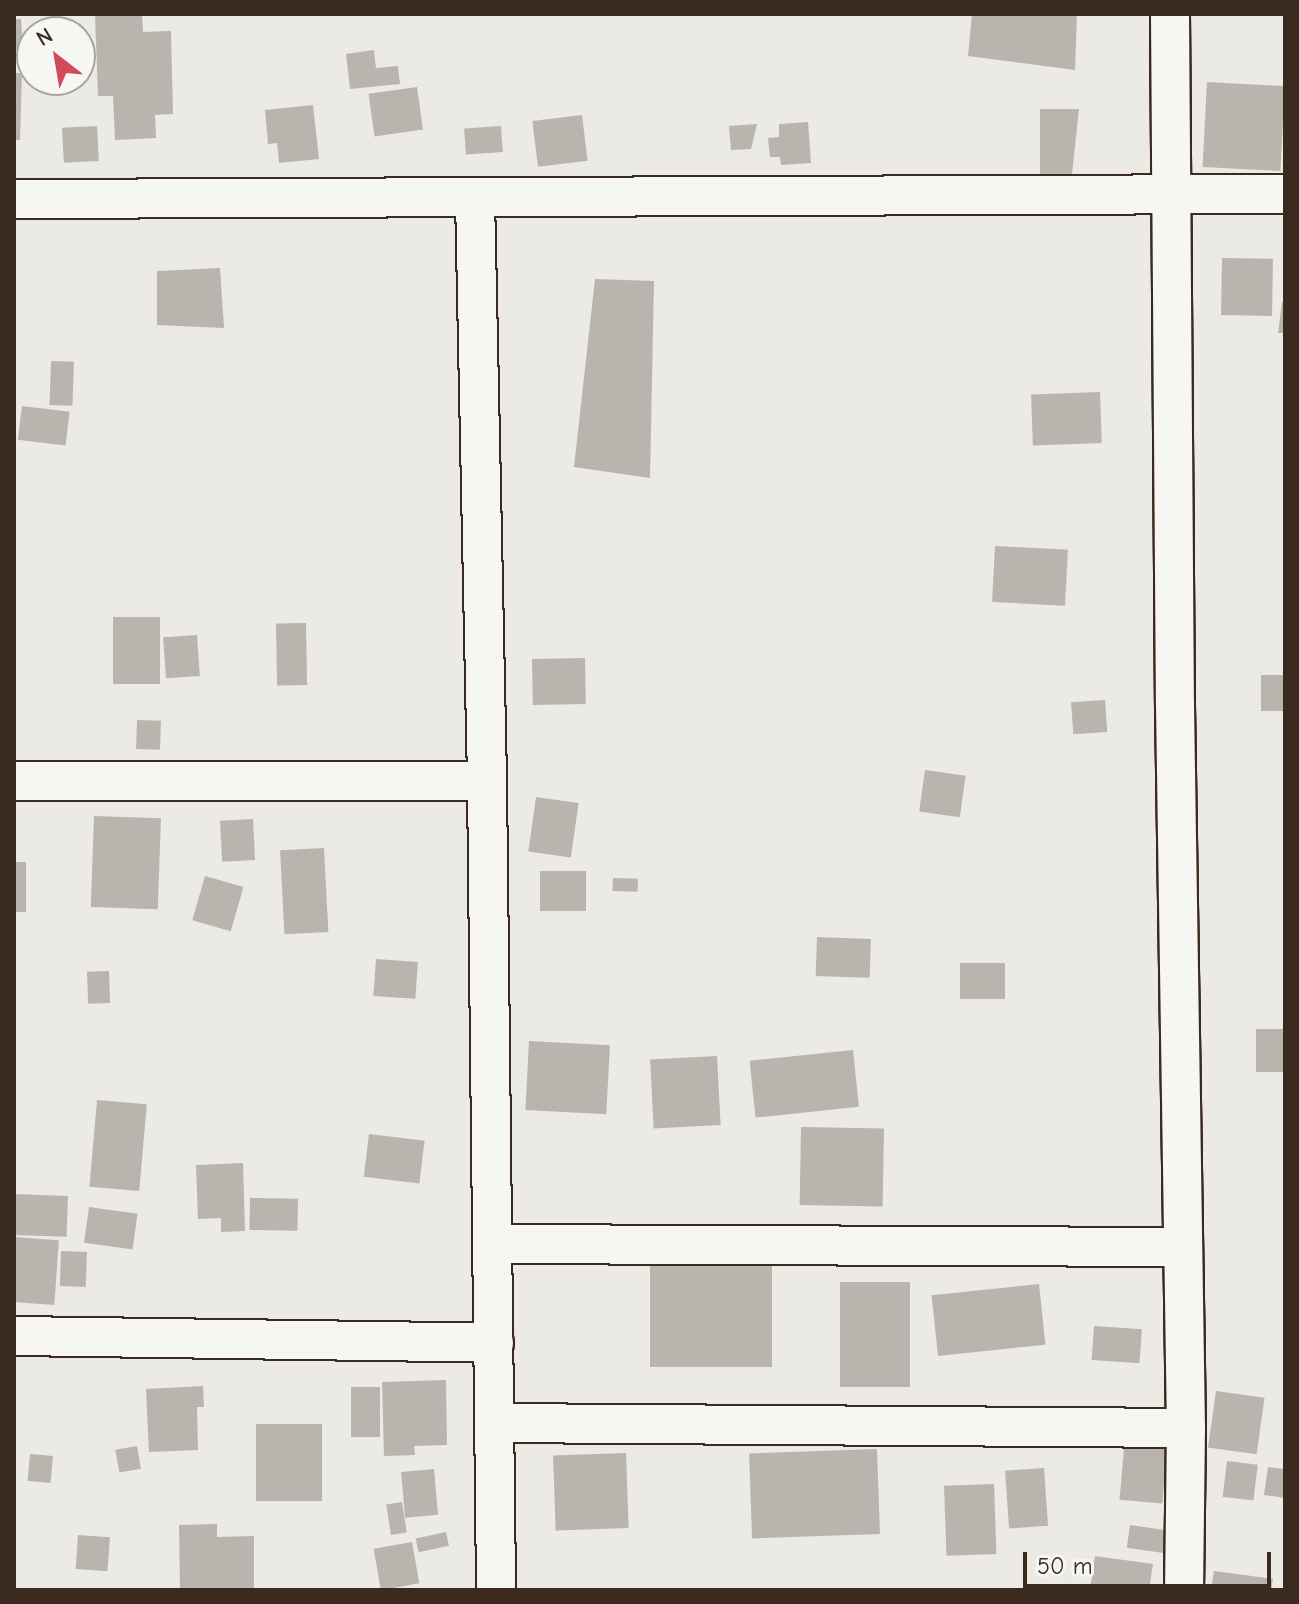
<!DOCTYPE html>
<html>
<head>
<meta charset="utf-8">
<style>
  body { margin:0 }
  #map { position:relative; width:1299px; height:1604px; overflow:hidden; background:#ebeae5; font-family:"Comic Neue",sans-serif }
  div>[style] { position:absolute }
  [style*='--x'] { left:calc(var(--x)*1px); top:calc(var(--y)*1px); width:calc(var(--w)*1px); rotate:calc(var(--a)*1deg) }
  .building>* { inset:0; background:#bab4ae; transform-origin:0 0 }
  .roads { filter:drop-shadow(2px 0 #3b2a1e) drop-shadow(-2px 0 #3b2a1e) drop-shadow(0 2px #3b2a1e) drop-shadow(0 -2px #3b2a1e) }
  .street>* { height:38px; margin:-19px; padding:0 19px; transform-origin:19px; border-radius:19px; background:#f6f6f2 }
  span { translate:-50% -50%; white-space:nowrap; text-align:center; line-height:1.15; -webkit-text-stroke:8px #f6f6f2; paint-order:stroke }
  .frame { position:absolute; inset:0; border:16px solid #3b2a1e; pointer-events:none }
  .north { position:absolute; left:16px; top:16px; width:80px; height:80px; box-sizing:border-box; background:#f6f6f2; border:2px solid #aba49d; border-radius:50%; rotate:329deg; font-size:22px; font-weight:700; line-height:32px; text-align:center; color:#3b2a1e }
  .north::after { content:''; display:block; margin:auto; width:28px; height:36px; background:#d1495b; clip-path:polygon(50% 0,100% 100%,50% 72%,0 100%) }
  .scale { position:absolute; left:1023px; top:1552px; width:248px; height:36px; box-sizing:border-box; border:4px solid #3b2a1e; border-top:0; padding-left:10px; font-size:24px; line-height:28px; white-space:nowrap; color:#3b2a1e; -webkit-text-stroke:6px #f6f6f2; paint-order:stroke }
</style>
</head>
<body>
<div id="map">
  <div class="building">
    <div style="clip-path:polygon(95px 14px,142px 14px,143px 32px,171px 31px,173px 114px,155px 115px,156px 138px,115px 140px,113px 96px,98px 96px)"></div>
    <div style="clip-path:polygon(972px 14px,1077px 14px,1075px 70px,968px 56px)"></div>
    <div style="clip-path:polygon(14px 19px,21px 19px,23px 49px,14px 50px)"></div>
    <div style="clip-path:polygon(374px 50px,376px 68px,398px 66px,400px 84px,350px 89px,346px 54px)"></div>
    <div style="clip-path:polygon(14px 73px,22px 73px,20px 140px,14px 140px)"></div>
    <div style="left:1207px;top:82px;width:78px;height:85px;rotate:3deg"></div>
    <div style="left:417px;top:87px;width:43px;height:49px;rotate:82deg"></div>
    <div style="clip-path:polygon(313px 105px,319px 159px,279px 163px,277px 143px,268px 144px,265px 110px)"></div>
    <div style="clip-path:polygon(1040px 109px,1079px 109px,1070px 193px,1040px 189px)"></div>
    <div style="left:582px;top:115px;width:46px;height:50px;rotate:83deg"></div>
    <div style="clip-path:polygon(808px 122px,811px 163px,781px 165px,780px 157px,770px 157px,768px 138px,779px 137px,779px 124px)"></div>
    <div style="clip-path:polygon(757px 124px,751px 149px,731px 150px,729px 126px)"></div>
    <div style="left:97px;top:126px;width:35px;height:35px;rotate:87deg"></div>
    <div style="left:501px;top:126px;width:26px;height:37px;rotate:86deg"></div>
    <div style="left:1222px;top:258px;width:51px;height:57px;rotate:1deg"></div>
    <div style="clip-path:polygon(220px 268px,224px 328px,157px 325px,157px 271px)"></div>
    <div style="clip-path:polygon(595px 279px,654px 281px,650px 478px,574px 467px)"></div>
    <div style="clip-path:polygon(1282px 302px,1285px 302px,1285px 333px,1278px 333px)"></div>
    <div style="left:51px;top:361px;width:23px;height:44px;rotate:2deg"></div>
    <div style="left:1100px;top:392px;width:51px;height:69px;rotate:88deg"></div>
    <div style="left:22px;top:406px;width:48px;height:34px;rotate:7deg"></div>
    <div style="left:995px;top:546px;width:73px;height:56px;rotate:3deg"></div>
    <div style="left:113px;top:617px;width:47px;height:67px"></div>
    <div style="left:306px;top:623px;width:62px;height:30px;rotate:89deg"></div>
    <div style="left:197px;top:635px;width:41px;height:34px;rotate:86deg"></div>
    <div style="left:585px;top:658px;width:46px;height:53px;rotate:89deg"></div>
    <div style="left:1285px;top:675px;width:36px;height:24px;rotate:90deg"></div>
    <div style="left:1105px;top:700px;width:32px;height:34px;rotate:86deg"></div>
    <div style="left:137px;top:720px;width:24px;height:29px;rotate:2deg"></div>
    <div style="left:925px;top:770px;width:41px;height:42px;rotate:8deg"></div>
    <div style="left:536px;top:797px;width:43px;height:55px;rotate:8deg"></div>
    <div style="left:94px;top:816px;width:67px;height:91px;rotate:2deg"></div>
    <div style="left:253px;top:819px;width:41px;height:33px;rotate:87deg"></div>
    <div style="left:324px;top:848px;width:84px;height:44px;rotate:87deg"></div>
    <div style="left:14px;top:862px;width:12px;height:50px"></div>
    <div style="left:540px;top:871px;width:46px;height:40px"></div>
    <div style="left:205px;top:876px;width:40px;height:46px;rotate:16deg"></div>
    <div style="left:613px;top:878px;width:25px;height:13px;rotate:2deg"></div>
    <div style="left:817px;top:937px;width:54px;height:39px;rotate:2deg"></div>
    <div style="left:376px;top:959px;width:42px;height:37px;rotate:4deg"></div>
    <div style="left:1005px;top:963px;width:36px;height:45px;rotate:90deg"></div>
    <div style="left:109px;top:971px;width:32px;height:22px;rotate:88deg"></div>
    <div style="left:1256px;top:1029px;width:29px;height:43px"></div>
    <div style="left:529px;top:1041px;width:81px;height:69px;rotate:3deg"></div>
    <div style="left:853px;top:1050px;width:57px;height:104px;rotate:84deg"></div>
    <div style="left:717px;top:1056px;width:69px;height:67px;rotate:87deg"></div>
    <div style="left:97px;top:1100px;width:50px;height:87px;rotate:5deg"></div>
    <div style="left:801px;top:1127px;width:83px;height:78px;rotate:1deg"></div>
    <div style="left:369px;top:1134px;width:56px;height:43px;rotate:7deg"></div>
    <div style="clip-path:polygon(243px 1163px,245px 1231px,221px 1232px,221px 1218px,198px 1219px,196px 1165px)"></div>
    <div style="left:14px;top:1194px;width:54px;height:41px;rotate:2deg"></div>
    <div style="left:250px;top:1198px;width:48px;height:32px;rotate:1deg"></div>
    <div style="left:89px;top:1207px;width:49px;height:36px;rotate:8deg"></div>
    <div style="left:14px;top:1237px;width:45px;height:65px;rotate:4deg"></div>
    <div style="left:61px;top:1251px;width:26px;height:35px;rotate:2deg"></div>
    <div style="left:650px;top:1258px;width:122px;height:109px"></div>
    <div style="left:910px;top:1282px;width:105px;height:70px;rotate:90deg"></div>
    <div style="left:1039px;top:1284px;width:61px;height:108px;rotate:84deg"></div>
    <div style="left:1094px;top:1326px;width:48px;height:34px;rotate:4deg"></div>
    <div style="clip-path:polygon(446px 1380px,447px 1445px,414px 1446px,415px 1455px,384px 1456px,382px 1382px)"></div>
    <div style="clip-path:polygon(203px 1386px,204px 1407px,197px 1407px,198px 1450px,149px 1452px,146px 1389px)"></div>
    <div style="left:351px;top:1387px;width:29px;height:50px"></div>
    <div style="left:1216px;top:1391px;width:49px;height:57px;rotate:8deg"></div>
    <div style="left:256px;top:1424px;width:66px;height:77px"></div>
    <div style="left:1125px;top:1437px;width:43px;height:63px;rotate:5deg"></div>
    <div style="left:137px;top:1446px;width:23px;height:22px;rotate:80deg"></div>
    <div style="left:877px;top:1449px;width:85px;height:128px;rotate:88deg"></div>
    <div style="left:626px;top:1453px;width:75px;height:73px;rotate:88deg"></div>
    <div style="left:30px;top:1454px;width:23px;height:27px;rotate:5deg"></div>
    <div style="left:1227px;top:1461px;width:31px;height:36px;rotate:7deg"></div>
    <div style="clip-path:polygon(1268px 1467px,1285px 1469px,1285px 1498px,1264px 1495px)"></div>
    <div style="left:1044px;top:1468px;width:58px;height:39px;rotate:86deg"></div>
    <div style="left:434px;top:1469px;width:46px;height:33px;rotate:85deg"></div>
    <div style="left:994px;top:1484px;width:70px;height:50px;rotate:88deg"></div>
    <div style="left:402px;top:1502px;width:31px;height:16px;rotate:81deg"></div>
    <div style="clip-path:polygon(217px 1524px,217px 1537px,254px 1536px,254px 1588px,180px 1590px,179px 1525px)"></div>
    <div style="left:1130px;top:1525px;width:37px;height:23px;rotate:8deg"></div>
    <div style="left:446px;top:1532px;width:14px;height:31px;rotate:78deg"></div>
    <div style="left:78px;top:1535px;width:32px;height:34px;rotate:4deg"></div>
    <div style="left:412px;top:1542px;width:42px;height:39px;rotate:80deg"></div>
    <div style="clip-path:polygon(1095px 1556px,1153px 1564px,1149px 1590px,1090px 1590px)"></div>
    <div style="clip-path:polygon(1214px 1571px,1273px 1579px,1271px 1590px,1211px 1590px)"></div>
  </div>
  <div class="roads">
    <div class="street">
      <div style="--x:1170;--y:14;--w:691;--a:89.59"></div>
      <div style="--x:1175;--y:705;--w:723;--a:89.13"></div>
      <div style="--x:1186;--y:1428;--w:162;--a:90.7"></div>
      <div style="--x:475;--y:197;--w:584;--a:88.82"></div>
      <div style="--x:487;--y:781;--w:809;--a:89.36"></div>
      <div style="--x:14;--y:199;--w:1271;--a:-0.23"></div>
      <div style="--x:14;--y:781;--w:473;--a:0"></div>
      <div style="--x:493;--y:1244;--w:689;--a:0.25"></div>
      <div style="--x:14;--y:1336;--w:480;--a:0.8"></div>
      <div style="--x:495;--y:1423;--w:691;--a:0.41"></div>
    </div>
  </div>
  <div class="frame"></div>
  <div class="north">N</div>
  <div class="scale">50 m</div>
</div>
</body>
</html>
